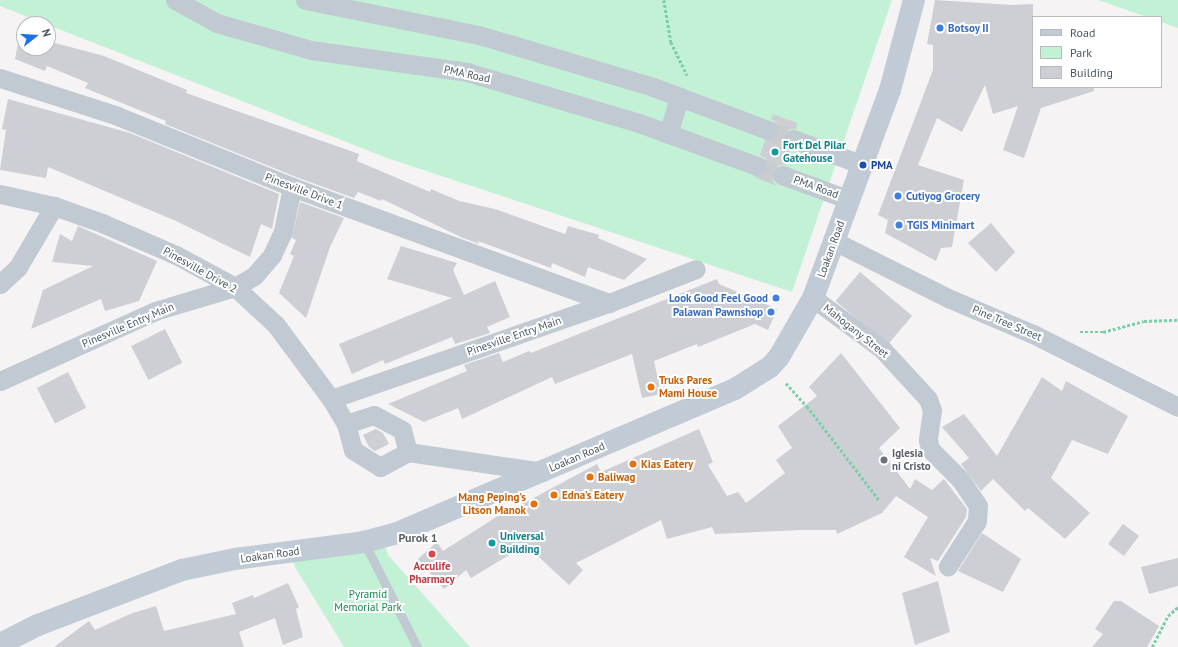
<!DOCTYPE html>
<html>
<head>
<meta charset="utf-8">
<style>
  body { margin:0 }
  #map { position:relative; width:1178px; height:647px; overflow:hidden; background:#f5f3f3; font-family:"PT Sans",sans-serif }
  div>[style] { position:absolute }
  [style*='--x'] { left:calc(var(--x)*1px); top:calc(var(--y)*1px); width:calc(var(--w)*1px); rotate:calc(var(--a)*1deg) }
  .green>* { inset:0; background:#c3f1d5 }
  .building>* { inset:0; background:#cdcfd5; transform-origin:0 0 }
  .minor-tunnel>* { height:19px; margin-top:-9.5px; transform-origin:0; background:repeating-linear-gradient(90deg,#caccce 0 19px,transparent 0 29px) }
  .path>* { height:2.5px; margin-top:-1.25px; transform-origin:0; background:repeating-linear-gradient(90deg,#7ad0a6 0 3px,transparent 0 5px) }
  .service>* { height:9px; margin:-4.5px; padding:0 4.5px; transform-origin:4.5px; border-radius:4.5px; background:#c1cad2 }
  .minor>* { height:19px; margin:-9.5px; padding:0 9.5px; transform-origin:9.5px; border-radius:9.5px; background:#c1cad2 }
  .secondary>* { height:22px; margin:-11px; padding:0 11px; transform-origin:11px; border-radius:11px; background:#c1cbd6 }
  .dots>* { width:11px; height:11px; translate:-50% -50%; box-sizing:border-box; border:2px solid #fff; border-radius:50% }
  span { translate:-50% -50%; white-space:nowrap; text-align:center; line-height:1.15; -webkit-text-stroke:4px #fff; paint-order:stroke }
  .shop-label { font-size:11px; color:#366cbe; font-weight:700 }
  .left { translate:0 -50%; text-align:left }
  .right { translate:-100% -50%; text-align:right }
  .street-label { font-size:11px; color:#4a5661 }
  .culture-label { font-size:11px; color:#0d838f; font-weight:700 }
  .transit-label { font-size:11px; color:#164399; font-weight:700 }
  .food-label { font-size:11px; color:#c56008; font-weight:700 }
  .worship-label { font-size:11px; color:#5b616d; font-weight:700 }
  .health-label { font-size:11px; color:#be3a42; font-weight:700 }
  .park-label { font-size:11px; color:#17864f }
  .neighbourhood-label { font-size:12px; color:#5f6368; font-weight:700 }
  .legend { position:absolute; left:1032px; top:16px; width:130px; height:72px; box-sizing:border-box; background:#fff; border:1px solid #b7bbc0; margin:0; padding:5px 7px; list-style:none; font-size:12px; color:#4a5661 }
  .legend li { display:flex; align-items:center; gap:8px; height:20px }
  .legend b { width:20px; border:1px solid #b7bbc0 }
  .north { position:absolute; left:16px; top:16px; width:40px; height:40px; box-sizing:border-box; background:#fff; border:1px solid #b7bbc0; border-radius:50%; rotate:73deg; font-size:11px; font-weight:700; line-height:16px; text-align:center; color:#4a5661 }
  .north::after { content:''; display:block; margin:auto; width:14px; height:18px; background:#1a73e8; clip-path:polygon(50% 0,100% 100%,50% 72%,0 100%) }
</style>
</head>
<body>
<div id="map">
  <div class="green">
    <div style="clip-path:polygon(0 0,892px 0,792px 292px,387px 158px,0 6px)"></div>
    <div style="clip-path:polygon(1098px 0,1178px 0,1178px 28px,1161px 22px,1161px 17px,1147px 17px)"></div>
    <div style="clip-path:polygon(385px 545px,388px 555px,470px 647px,344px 647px,295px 567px,293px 560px)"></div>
  </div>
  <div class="building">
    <div style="clip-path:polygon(935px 0,1012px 5px,1033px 4px,1033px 87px,1094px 87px,1094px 91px,1041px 108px,1024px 158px,1003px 150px,1018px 106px,993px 114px,985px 85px,962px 132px,937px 118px,918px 165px,964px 180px,952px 247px,941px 248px,936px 261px,885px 233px,888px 220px,878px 215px,933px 70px,933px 45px,927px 44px)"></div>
    <div style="clip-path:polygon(21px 28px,24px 30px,24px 48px,48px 48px,48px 39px,55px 43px,104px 56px,187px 90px,186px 93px,359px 154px,357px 161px,430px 192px,431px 189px,459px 201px,495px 209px,565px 234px,568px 226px,599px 235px,598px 238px,647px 259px,624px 280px,588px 267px,585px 277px,552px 263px,551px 268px,478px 241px,479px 244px,463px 238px,382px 199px,381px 201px,358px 192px,354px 198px,296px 177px,165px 124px,166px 121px,85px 88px,88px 83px,47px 66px,45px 71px,15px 59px)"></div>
    <div style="clip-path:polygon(8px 99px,130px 133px,279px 194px,272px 229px,261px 224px,250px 257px,176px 221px,48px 167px,46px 178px,0 170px,6px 130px,2px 129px)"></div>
    <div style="clip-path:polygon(773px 114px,797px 123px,796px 129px,786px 130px,783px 136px,784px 146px,790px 149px,785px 165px,775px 166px,772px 172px,773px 182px,778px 186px,753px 177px,764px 175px,767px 169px,766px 159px,760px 155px,765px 140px,775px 139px,778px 133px,777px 123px,771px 119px)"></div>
    <div style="clip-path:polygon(300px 202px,344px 218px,330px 247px,306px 318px,279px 293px,294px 256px,290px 254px,296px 240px,292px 238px)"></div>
    <div style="clip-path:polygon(991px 223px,1015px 252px,996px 272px,968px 243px)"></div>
    <div style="clip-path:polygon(78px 226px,157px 261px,139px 301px,105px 311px,101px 299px,31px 329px,43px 290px,93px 266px,52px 262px,60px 234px,72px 241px)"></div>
    <div style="clip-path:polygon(401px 246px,457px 263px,453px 270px,464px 295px,495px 281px,510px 317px,487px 327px,490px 333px,455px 344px,452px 337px,385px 364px,383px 360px,352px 374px,339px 344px,452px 298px,387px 279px)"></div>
    <div style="left:860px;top:272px;width:68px;height:38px;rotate:40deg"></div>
    <div style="clip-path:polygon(717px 279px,719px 284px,777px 309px,768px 330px,755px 324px,698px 347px,697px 344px,654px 361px,661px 394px,642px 398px,632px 354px,555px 384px,552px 377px,462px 419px,458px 408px,424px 422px,388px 404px,467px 371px,464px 365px,499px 353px,503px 362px,529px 351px,531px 353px)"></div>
    <div style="left:165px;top:329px;width:38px;height:38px;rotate:63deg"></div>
    <div style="clip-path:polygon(841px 353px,900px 428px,879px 448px,910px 489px,915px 479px,932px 490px,944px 479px,967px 509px,966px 517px,938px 561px,930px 558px,936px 576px,904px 557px,928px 517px,896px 496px,882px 513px,837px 534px,836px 530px,800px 530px,715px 534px,712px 527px,667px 539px,661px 520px,576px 563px,583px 570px,569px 585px,526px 545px,471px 578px,466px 570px,444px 589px,418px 559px,437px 542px,443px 551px,512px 507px,513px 509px,597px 464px,601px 472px,699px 429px,713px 462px,708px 465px,727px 496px,738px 492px,746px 503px,785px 473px,776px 460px,792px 448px,778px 426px,817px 396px,809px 387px)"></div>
    <div style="left:68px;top:372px;width:40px;height:35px;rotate:63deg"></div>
    <div style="clip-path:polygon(1042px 377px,1062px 391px,1066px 381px,1128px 416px,1108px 454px,1072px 440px,1051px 478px,1090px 513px,1065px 539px,1028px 508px,1025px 511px,993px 479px,981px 491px,961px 464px,969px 458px,942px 427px,964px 414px,997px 456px)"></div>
    <div style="clip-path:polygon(376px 429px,383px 433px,389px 444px,375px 451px,369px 447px,363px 435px)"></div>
    <div style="left:1123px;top:524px;width:20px;height:25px;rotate:37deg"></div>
    <div style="clip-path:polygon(982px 533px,1021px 559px,1003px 592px,958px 571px)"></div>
    <div style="clip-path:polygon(1178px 558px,1178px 586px,1149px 594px,1141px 567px)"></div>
    <div style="clip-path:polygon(938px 581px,950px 632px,915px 645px,902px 593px)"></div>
    <div style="clip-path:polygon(288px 583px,299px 607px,296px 609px,303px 637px,283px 645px,275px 618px,239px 632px,244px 647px,54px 647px,89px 621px,95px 630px,130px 614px,156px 606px,164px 631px,236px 614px,232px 603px,253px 595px,254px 598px)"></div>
    <div style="clip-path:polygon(1114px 601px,1121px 601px,1159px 626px,1147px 647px,1092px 647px,1103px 634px,1095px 629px)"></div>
  </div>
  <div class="minor-tunnel">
    <div style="--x:768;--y:130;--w:27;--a:20"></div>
    <div style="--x:757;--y:166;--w:27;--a:20"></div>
  </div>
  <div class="path">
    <div style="--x:664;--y:0;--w:43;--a:80.5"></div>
    <div style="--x:671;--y:42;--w:37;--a:64"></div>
    <div style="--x:1080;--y:332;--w:23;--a:0"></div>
    <div style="--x:1103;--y:332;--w:42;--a:-15"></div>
    <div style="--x:1144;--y:321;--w:34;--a:-2"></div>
    <div style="--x:786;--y:383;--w:31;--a:48"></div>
    <div style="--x:807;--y:406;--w:118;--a:52.5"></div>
    <div style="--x:1152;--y:647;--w:35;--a:-63"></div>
    <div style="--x:1168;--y:616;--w:13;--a:-42"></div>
  </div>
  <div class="service">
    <div style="--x:364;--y:542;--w:118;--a:63.2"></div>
  </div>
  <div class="minor">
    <div style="--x:175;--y:0;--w:48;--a:28.7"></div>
    <div style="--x:217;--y:23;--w:98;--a:16"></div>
    <div style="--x:311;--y:50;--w:158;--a:8"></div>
    <div style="--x:467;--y:72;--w:179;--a:16.5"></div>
    <div style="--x:639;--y:123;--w:126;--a:20"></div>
    <div style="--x:305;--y:0;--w:177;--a:11.4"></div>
    <div style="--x:479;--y:35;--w:182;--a:16.6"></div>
    <div style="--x:653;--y:87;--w:123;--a:20.5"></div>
    <div style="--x:0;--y:78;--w:121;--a:17.8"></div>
    <div style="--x:115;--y:115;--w:191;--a:22.1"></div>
    <div style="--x:292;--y:187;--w:338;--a:20.1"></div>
    <div style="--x:668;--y:134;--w:39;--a:-73"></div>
    <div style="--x:793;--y:139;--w:75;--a:20.4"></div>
    <div style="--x:782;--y:175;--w:72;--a:20.2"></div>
    <div style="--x:0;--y:194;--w:55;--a:12.5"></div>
    <div style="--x:54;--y:206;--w:51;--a:19.5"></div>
    <div style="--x:102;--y:223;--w:81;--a:23.4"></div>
    <div style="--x:176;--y:255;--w:67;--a:28.5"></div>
    <div style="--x:235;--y:287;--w:56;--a:42.8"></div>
    <div style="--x:276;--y:325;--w:92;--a:53.4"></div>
    <div style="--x:331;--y:399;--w:29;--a:59"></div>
    <div style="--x:346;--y:424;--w:27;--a:75"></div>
    <div style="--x:353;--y:450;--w:32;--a:32"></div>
    <div style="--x:380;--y:467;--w:32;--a:-28"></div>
    <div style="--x:408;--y:452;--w:136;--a:8.4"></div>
    <div style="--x:834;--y:241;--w:127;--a:26.6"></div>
    <div style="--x:948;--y:298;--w:92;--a:23"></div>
    <div style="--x:1033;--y:334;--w:162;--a:26.7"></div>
    <div style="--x:0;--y:284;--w:25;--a:-43"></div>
    <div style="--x:18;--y:267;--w:71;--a:-59.5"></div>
    <div style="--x:813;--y:298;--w:86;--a:36.5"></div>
    <div style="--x:882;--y:349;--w:68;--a:47.4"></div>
    <div style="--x:928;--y:399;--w:12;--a:70"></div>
    <div style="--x:932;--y:410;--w:30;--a:98"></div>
    <div style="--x:928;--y:440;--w:9;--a:77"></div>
    <div style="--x:930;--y:449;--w:42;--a:45"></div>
    <div style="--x:960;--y:479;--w:32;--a:56"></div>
    <div style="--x:978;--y:506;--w:15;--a:94"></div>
    <div style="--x:977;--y:521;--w:54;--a:122.8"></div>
    <div style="--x:0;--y:381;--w:170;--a:-24.3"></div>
    <div style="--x:155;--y:311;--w:84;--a:-16.7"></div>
    <div style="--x:235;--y:287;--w:22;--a:-30"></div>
    <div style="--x:254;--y:276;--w:28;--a:-49"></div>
    <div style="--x:272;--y:255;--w:26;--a:-65"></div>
    <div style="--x:283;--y:231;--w:45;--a:-78.4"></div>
    <div style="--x:331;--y:399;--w:294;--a:-19.1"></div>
    <div style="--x:609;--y:303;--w:93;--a:-21.3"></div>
    <div style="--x:346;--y:424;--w:29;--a:-18"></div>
    <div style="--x:374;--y:415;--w:32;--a:28"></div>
    <div style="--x:402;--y:430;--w:23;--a:75"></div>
  </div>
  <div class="secondary">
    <div style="--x:0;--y:644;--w:42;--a:-26.6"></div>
    <div style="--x:38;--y:625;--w:154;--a:-20.9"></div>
    <div style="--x:182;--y:570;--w:54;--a:-11.7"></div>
    <div style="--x:235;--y:559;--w:130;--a:-7.5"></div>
    <div style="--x:364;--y:542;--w:34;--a:-15"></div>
    <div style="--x:397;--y:533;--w:367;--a:-23.1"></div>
    <div style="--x:735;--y:389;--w:41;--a:-32.2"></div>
    <div style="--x:770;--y:367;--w:13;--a:-48"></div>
    <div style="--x:779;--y:357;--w:68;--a:-60"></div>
    <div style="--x:813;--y:298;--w:222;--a:-69.7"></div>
    <div style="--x:890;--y:90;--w:93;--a:-75.1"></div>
  </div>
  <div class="dots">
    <div style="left:940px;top:28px;background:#3f7fe0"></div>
    <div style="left:775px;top:152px;background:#0f9aa8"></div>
    <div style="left:863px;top:165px;background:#1a4fb4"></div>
    <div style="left:898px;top:196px;background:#3f7fe0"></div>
    <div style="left:899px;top:225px;background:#3f7fe0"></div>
    <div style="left:776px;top:298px;background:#3f7fe0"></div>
    <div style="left:771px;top:312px;background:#3f7fe0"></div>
    <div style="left:651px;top:387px;background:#e8710a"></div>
    <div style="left:884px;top:460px;background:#6b7280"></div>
    <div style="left:633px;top:464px;background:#e8710a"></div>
    <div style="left:590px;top:477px;background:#e8710a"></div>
    <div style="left:554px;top:495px;background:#e8710a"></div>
    <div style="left:534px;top:504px;background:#e8710a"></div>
    <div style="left:492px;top:543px;background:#0f9aa8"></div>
    <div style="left:432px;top:554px;background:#e0444e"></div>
  </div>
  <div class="shop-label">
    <span class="left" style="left:948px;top:28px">Botsoy II</span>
    <span class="left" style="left:906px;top:196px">Cutiyog Grocery</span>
    <span class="left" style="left:907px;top:225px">TGIS Minimart</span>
    <span class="right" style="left:768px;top:298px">Look Good Feel Good</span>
    <span class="right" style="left:763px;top:312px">Palawan Pawnshop</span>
  </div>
  <div class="street-label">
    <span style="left:467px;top:74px;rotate:12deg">PMA Road</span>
    <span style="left:816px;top:187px;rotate:20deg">PMA Road</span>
    <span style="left:304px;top:191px;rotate:21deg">Pinesville Drive 1</span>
    <span style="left:831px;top:249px;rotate:-70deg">Loakan Road</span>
    <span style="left:200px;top:270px;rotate:29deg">Pinesville Drive 2</span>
    <span style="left:1007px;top:323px;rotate:23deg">Pine Tree Street</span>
    <span style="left:128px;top:325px;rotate:-23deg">Pinesville Entry Main</span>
    <span style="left:856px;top:331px;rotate:38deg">Mahogany Street</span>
    <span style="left:514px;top:336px;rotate:-19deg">Pinesville Entry Main</span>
    <span style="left:577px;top:457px;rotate:-23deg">Loakan Road</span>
    <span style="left:270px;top:555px;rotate:-8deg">Loakan Road</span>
  </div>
  <div class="culture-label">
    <span class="left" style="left:783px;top:152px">Fort Del Pilar<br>Gatehouse</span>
    <span class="left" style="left:500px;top:543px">Universal<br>Building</span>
  </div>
  <div class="transit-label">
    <span class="left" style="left:871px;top:165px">PMA</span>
  </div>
  <div class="food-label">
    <span class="left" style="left:659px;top:387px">Truks Pares<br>Mami House</span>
    <span class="left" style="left:641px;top:464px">Kias Eatery</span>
    <span class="left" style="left:598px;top:477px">Baliwag</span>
    <span class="left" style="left:562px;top:495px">Edna's Eatery</span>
    <span class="right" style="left:526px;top:504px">Mang Peping's<br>Litson Manok</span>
  </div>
  <div class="worship-label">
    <span class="left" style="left:892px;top:460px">Iglesia<br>ni Cristo</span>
  </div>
  <div class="health-label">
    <span style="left:432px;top:573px">Acculife<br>Pharmacy</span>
  </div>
  <div class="park-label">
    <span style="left:368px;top:601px">Pyramid<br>Memorial Park</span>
  </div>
  <div class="neighbourhood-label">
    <span style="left:418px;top:538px">Purok 1</span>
  </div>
  <ul class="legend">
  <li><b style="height:5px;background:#c1cbd6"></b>Road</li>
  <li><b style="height:11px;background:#c3f1d5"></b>Park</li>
  <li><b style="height:11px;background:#cdcfd5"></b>Building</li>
  </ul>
  <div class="north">N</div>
</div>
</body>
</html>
